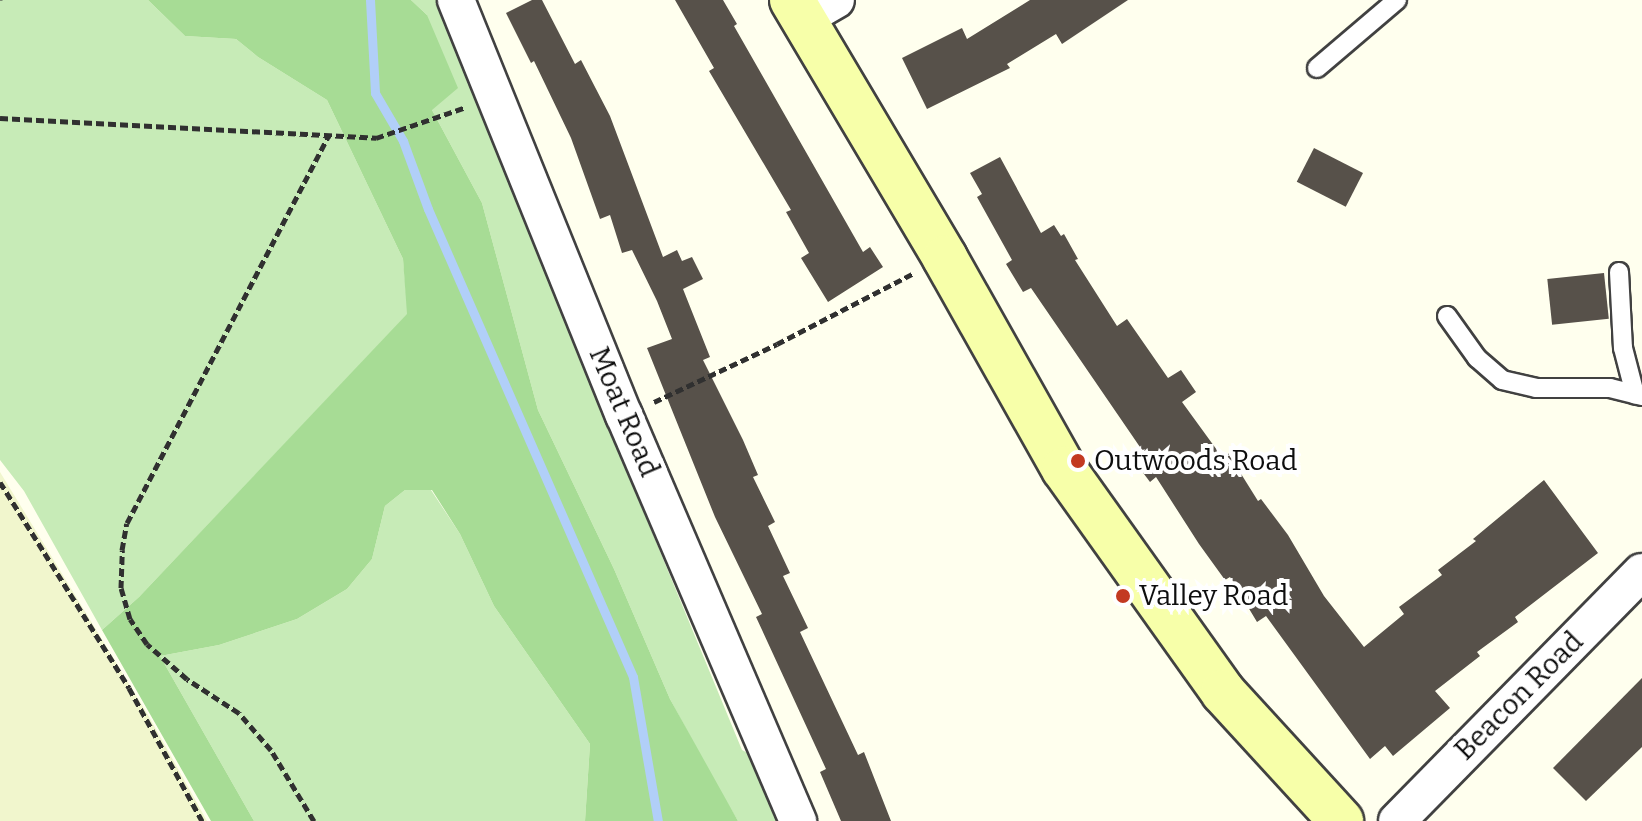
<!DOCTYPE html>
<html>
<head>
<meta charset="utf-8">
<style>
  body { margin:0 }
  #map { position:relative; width:1642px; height:821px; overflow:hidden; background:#ffe; font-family:Bitter,serif }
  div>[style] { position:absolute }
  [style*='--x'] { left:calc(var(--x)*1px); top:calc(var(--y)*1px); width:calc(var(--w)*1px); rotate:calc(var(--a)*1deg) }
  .farmland>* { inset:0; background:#f1f6cd }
  .green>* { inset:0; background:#c7ebb7 }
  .forest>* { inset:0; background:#a7dc95 }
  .stream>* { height:9px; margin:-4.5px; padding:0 4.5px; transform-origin:4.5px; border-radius:4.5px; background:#b1cff8 }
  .building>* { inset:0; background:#57514a; transform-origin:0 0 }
  .path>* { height:5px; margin-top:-2.5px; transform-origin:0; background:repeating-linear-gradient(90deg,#303030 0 8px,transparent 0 12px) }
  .roads { filter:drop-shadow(2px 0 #414141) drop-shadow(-2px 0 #414141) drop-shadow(0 2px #414141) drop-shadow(0 -2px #414141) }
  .lane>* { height:18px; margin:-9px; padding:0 9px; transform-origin:9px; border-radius:9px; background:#fff }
  .street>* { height:36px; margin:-18px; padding:0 18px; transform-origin:18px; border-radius:18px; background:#fff }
  .secondary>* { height:44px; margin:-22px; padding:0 22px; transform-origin:22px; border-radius:22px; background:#f7ffa9 }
  .dots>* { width:22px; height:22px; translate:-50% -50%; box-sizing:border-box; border:4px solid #fff; border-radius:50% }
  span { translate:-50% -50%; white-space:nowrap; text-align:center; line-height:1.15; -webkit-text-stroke:8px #fff; paint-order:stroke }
  .street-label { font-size:28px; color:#0e0e0e }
  .poi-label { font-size:28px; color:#0e0e0e }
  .left { translate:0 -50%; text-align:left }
</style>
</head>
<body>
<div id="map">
  <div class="farmland">
    <div style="clip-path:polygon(0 472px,148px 715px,207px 821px,0 821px)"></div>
  </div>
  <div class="green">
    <div style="clip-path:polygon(0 0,148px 0,185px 36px,236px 39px,258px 57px,327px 100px,403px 259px,408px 314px,139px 597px,102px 630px,24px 491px,0 460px)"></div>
    <div style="clip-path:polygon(411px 0,444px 0,555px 270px,550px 285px,742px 750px,759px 759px,783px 821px,738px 821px,717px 786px,670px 699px,614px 569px,538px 410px,482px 203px,432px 110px,427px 15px)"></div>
    <div style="clip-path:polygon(405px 490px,431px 490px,460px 534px,494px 606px,590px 744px,585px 821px,254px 821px,160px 656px,219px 645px,297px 619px,347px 589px,372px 559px,385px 506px)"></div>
  </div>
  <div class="forest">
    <div style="clip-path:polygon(148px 0,411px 0,427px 15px,458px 88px,432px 110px,482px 203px,538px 410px,614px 569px,670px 699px,738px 821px,585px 821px,590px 744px,494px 606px,460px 534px,432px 490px,405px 490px,385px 506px,372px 559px,347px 589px,297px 619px,219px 645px,160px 656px,254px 821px,211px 821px,102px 630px,139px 597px,407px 314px,403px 259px,327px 100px,258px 57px,236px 39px,185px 36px)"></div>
  </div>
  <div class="stream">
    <div style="--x:370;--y:0;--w:93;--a:86.9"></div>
    <div style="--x:375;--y:93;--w:56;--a:59.7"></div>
    <div style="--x:403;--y:141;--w:72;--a:69.8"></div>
    <div style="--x:428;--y:209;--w:511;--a:66.34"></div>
    <div style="--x:633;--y:677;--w:146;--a:80.2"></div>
  </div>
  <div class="building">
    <div style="clip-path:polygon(532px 0,542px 0,575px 64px,581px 60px,610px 116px,663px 257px,677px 250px,682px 261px,692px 257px,703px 279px,683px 289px,710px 357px,703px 360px,743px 440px,758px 475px,753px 477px,775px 522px,768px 526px,790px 573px,783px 576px,808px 628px,800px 632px,858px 755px,864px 752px,891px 821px,841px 821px,820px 772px,826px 769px,756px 617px,762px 614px,715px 517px,647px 348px,672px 339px,657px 301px,632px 250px,622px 253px,610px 215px,600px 219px,571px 138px,534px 61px,531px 63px,506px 13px)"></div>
    <div style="clip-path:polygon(675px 0,723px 0,737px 24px,734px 26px,863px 252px,870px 247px,883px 267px,828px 302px,801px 258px,809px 253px,786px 212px,791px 210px,709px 71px,714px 68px)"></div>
    <div style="clip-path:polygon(1030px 0,1128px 0,1062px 44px,1056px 34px,1007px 64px,1010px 68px,927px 109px,902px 58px,962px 28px,967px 39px)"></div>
    <div style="left:1314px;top:148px;width:55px;height:38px;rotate:27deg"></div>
    <div style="clip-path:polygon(1000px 157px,1041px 233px,1054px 225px,1061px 236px,1064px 234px,1078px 259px,1075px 260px,1117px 326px,1127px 319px,1168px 378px,1181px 370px,1196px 392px,1182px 402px,1222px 457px,1228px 453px,1258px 501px,1261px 499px,1288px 535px,1324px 596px,1364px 647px,1404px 614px,1399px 607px,1442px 575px,1438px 570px,1476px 541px,1473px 539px,1544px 480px,1598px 553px,1515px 617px,1518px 622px,1477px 652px,1480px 656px,1435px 691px,1450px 708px,1393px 756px,1385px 746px,1370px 759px,1266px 616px,1257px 622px,1230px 577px,1225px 580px,1199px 544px,1156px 477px,1150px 482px,1132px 458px,1142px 450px,1031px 288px,1023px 292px,1006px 264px,1012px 260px,977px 197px,982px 194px,970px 173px)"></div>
    <div style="left:1604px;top:273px;width:46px;height:57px;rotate:84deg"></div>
    <div style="clip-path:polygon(1642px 678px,1642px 747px,1586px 801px,1553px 768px)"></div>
  </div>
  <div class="path">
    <div style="--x:0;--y:1;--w:1;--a:-90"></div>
    <div style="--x:0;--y:118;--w:377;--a:3"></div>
    <div style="--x:376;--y:138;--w:95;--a:-19"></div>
    <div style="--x:654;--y:402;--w:136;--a:-25.2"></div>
    <div style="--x:777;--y:344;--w:154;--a:-27.4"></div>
    <div style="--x:0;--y:482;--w:243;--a:57.9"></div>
    <div style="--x:129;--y:688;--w:152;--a:61.2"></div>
    <div style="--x:314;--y:821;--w:83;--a:-121.2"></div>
    <div style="--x:271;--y:750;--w:49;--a:-130.9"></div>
    <div style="--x:239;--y:713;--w:62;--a:-146.8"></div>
    <div style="--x:187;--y:679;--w:53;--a:-138.8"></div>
    <div style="--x:147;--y:644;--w:30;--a:-124"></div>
    <div style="--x:130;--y:619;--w:32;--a:-106"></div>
    <div style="--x:121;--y:588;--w:38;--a:-88"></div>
    <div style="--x:122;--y:550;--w:27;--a:-80"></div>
    <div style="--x:127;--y:523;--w:437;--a:-62.5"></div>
  </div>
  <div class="roads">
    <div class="lane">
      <div style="--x:1317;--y:68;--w:105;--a:-40.4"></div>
      <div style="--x:1619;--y:272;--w:76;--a:87"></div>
      <div style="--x:1623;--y:348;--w:48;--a:75.4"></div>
      <div style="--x:1447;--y:316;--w:52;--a:54.5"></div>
      <div style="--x:1477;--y:358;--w:33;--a:41"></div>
      <div style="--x:1502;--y:380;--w:35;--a:13"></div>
      <div style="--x:1536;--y:388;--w:74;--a:0"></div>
      <div style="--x:1610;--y:388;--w:33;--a:14"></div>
    </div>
    <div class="street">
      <div style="--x:456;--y:0;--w:448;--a:68"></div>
      <div style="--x:624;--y:415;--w:442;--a:66.8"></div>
      <div style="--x:803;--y:19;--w:38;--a:-30"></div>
      <div style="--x:1397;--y:821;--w:349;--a:-45.5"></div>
    </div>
    <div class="secondary">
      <div style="--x:792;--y:0;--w:300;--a:59.3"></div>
      <div style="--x:945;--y:258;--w:242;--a:60.6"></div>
      <div style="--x:1064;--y:469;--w:274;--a:54.5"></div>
      <div style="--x:1223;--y:692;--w:175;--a:47.5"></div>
    </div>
  </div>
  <div class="dots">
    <div style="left:1078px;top:461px;background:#c33a21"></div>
    <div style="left:1123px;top:596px;background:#c33a21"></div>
  </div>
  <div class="street-label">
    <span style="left:624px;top:412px;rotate:67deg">Moat Road</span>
    <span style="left:1519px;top:696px;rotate:-45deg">Beacon Road</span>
  </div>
  <div class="poi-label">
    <span class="left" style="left:1094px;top:461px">Outwoods Road</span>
    <span class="left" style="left:1139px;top:596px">Valley Road</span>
  </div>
</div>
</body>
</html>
